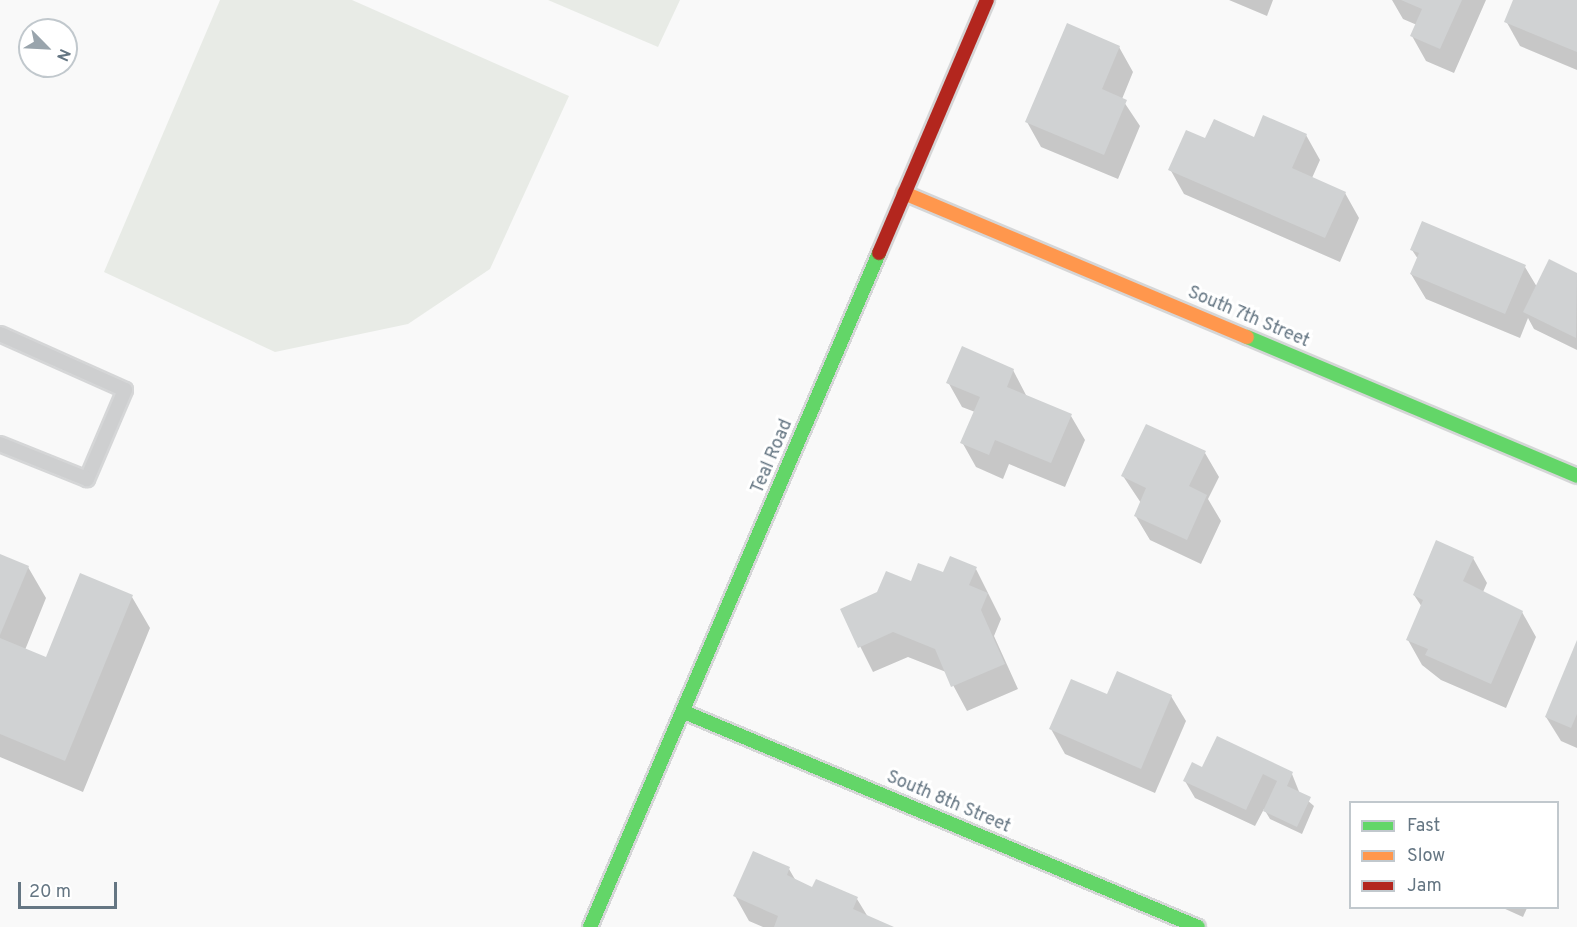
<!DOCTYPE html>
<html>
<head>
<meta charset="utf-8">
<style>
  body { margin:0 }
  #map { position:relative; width:1577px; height:927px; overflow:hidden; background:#f9f9f9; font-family:Overpass,sans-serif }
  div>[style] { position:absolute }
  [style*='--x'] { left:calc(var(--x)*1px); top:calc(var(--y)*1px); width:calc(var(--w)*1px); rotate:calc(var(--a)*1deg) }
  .green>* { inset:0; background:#e8ebe6 }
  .shadow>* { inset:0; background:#0003 }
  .building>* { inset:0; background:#d0d2d3 }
  .roads { filter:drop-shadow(2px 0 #d5d6d7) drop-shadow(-2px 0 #d5d6d7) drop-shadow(0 2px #d5d6d7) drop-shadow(0 -2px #d5d6d7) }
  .lane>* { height:14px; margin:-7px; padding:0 7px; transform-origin:7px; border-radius:7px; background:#cecfd0 }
  .fast>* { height:14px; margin:-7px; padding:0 7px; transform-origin:7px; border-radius:7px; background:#63d668 }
  .slow>* { height:14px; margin:-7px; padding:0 7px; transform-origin:7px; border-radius:7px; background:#ff974d }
  .jam>* { height:14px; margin:-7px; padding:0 7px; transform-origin:7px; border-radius:7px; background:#b3261e }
  span { translate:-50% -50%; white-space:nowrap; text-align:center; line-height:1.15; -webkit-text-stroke:6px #fff; paint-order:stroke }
  .street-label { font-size:18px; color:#657683 }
  .legend { position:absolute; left:1349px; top:801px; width:210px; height:108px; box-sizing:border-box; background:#fff; border:2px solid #c1c8cd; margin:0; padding:8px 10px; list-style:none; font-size:18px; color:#657683 }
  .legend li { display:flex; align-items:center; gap:12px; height:30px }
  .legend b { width:30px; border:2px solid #c1c8cd }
  .north { position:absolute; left:18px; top:18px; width:60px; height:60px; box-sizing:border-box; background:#fff; border:2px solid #c1c8cd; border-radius:50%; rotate:114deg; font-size:16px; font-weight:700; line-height:24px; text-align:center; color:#657683 }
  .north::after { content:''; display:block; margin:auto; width:21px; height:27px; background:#99a4ac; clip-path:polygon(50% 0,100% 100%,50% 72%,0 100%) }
  .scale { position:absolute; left:18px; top:882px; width:99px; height:27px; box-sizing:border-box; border:3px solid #657683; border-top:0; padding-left:8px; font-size:18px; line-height:21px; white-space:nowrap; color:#657683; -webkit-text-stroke:4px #fff; paint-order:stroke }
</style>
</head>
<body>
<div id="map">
  <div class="green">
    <div style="clip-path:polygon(220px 0,352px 0,569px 96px,490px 269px,408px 324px,275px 352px,104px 272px)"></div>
    <div style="clip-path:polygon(548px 0,680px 0,658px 47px)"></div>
  </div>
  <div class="shadow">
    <div style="clip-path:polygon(1229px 0,1273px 0,1267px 16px)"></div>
    <div style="clip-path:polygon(1392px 0,1486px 0,1454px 73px,1426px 61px,1412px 36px,1417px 25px,1403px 19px)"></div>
    <div style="clip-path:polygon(1514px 0,1577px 0,1577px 70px,1520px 46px,1506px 21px)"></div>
    <div style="clip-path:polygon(1119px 47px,1133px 72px,1122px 99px,1140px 126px,1118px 179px,1041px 147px,1027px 122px)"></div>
    <div style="clip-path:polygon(1306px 135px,1320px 160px,1312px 178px,1345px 193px,1359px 218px,1340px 262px,1184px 194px,1170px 169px,1206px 140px)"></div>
    <div style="clip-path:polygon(1412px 250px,1525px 267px,1537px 287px,1550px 261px,1577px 274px,1577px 350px,1534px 329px,1528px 318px,1520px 338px,1426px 299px,1411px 274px,1418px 259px)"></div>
    <div style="clip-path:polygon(1013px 370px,1027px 397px,1071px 416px,1085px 440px,1065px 487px,1009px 464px,1003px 479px,976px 467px,962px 442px,975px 412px,962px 407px,948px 382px)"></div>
    <div style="clip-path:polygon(1205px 453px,1219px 477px,1208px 499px,1221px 521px,1201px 564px,1150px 540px,1135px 515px,1141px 503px,1123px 476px)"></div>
    <div style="clip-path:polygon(0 556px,28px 567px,46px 598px,25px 650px,46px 659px,81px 575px,132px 597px,150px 628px,83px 792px,0 757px)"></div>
    <div style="clip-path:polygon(1473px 558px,1487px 583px,1483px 592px,1522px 612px,1536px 637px,1506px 708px,1441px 680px,1422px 665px,1408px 640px,1422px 607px,1414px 595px)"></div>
    <div style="clip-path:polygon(976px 569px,1001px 619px,994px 636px,1018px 689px,967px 711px,946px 672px,908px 657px,873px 672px,842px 610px,912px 583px)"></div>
    <div style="clip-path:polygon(1577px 644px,1577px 748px,1561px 741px,1546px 717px)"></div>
    <div style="clip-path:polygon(1107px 696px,1171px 696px,1186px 721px,1155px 793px,1065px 754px,1051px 729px)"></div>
    <div style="clip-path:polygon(1203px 769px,1292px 774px,1300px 794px,1314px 806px,1302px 834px,1270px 819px,1264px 809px,1255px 826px,1195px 798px,1185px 781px)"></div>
    <div style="clip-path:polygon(789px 869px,796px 881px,813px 889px,857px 899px,868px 917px,890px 927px,763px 927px,749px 921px,735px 896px)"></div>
    <div style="clip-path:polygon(1503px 908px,1527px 908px,1523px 917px)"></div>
  </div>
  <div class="building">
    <div style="clip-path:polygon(1401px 0,1462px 0,1440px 49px,1410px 36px,1422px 9px)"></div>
    <div style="clip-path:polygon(1513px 0,1577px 0,1577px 52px,1504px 22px)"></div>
    <div style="clip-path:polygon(1067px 23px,1120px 46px,1102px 89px,1127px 100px,1104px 155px,1025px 122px)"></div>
    <div style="clip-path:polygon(1263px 115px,1307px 134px,1292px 168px,1346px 192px,1325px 238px,1168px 170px,1186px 130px,1205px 138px,1214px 119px,1254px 137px)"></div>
    <div style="clip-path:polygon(1422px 221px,1526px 265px,1505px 314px,1410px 274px,1419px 253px,1410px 250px)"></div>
    <div style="clip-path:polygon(1549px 259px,1577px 273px,1576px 338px,1523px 312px)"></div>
    <div style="clip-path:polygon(962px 346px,1014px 369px,1007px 387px,1072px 414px,1051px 463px,995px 440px,989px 455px,960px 443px,980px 397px,946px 383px)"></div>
    <div style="clip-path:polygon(1146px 424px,1206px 451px,1189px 486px,1207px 495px,1187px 540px,1134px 516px,1146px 488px,1121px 476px)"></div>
    <div style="clip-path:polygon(1436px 540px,1474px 557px,1463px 581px,1523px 611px,1491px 684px,1425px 655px,1428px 649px,1406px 640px,1423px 600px,1413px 595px)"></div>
    <div style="clip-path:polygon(0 554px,29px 566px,0 635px)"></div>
    <div style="clip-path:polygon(950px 556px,977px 567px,969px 585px,988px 593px,981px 610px,1005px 664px,951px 687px,935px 649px,893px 632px,858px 648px,840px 609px,877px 592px,886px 571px,911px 581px,918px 563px,943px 572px)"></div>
    <div style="clip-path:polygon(80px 573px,133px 595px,65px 761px,0 734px,0 638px,46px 657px)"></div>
    <div style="clip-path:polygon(1577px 640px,1577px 714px,1571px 728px,1545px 717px)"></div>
    <div style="clip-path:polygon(1117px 671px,1172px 695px,1141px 769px,1049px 729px,1071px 679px,1107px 694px)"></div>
    <div style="clip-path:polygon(1217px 736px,1293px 772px,1287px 786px,1311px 797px,1297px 827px,1263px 811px,1277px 781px,1263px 774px,1246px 810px,1183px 781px,1192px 762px,1202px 767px)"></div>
    <div style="clip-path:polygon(753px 851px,790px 867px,787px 875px,812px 887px,816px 879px,858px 897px,853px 909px,894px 927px,774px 927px,778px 916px,733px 896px)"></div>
  </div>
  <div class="roads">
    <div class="lane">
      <div style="--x:0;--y:334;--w:137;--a:24.1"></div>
      <div style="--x:125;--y:390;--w:97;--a:113.1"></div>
      <div style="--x:87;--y:479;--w:94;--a:-158.1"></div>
    </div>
    <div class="fast">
      <div style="--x:1247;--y:337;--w:358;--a:22.8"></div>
      <div style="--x:684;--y:712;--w:557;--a:22.7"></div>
      <div style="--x:590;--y:927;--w:733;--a:-66.79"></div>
    </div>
    <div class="slow">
      <div style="--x:904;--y:193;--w:372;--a:22.8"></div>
    </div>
    <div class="jam">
      <div style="--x:879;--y:253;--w:275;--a:-66.9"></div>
    </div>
  </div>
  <div class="street-label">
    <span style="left:1248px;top:318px;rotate:23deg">South 7th Street</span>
    <span style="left:773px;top:457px;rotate:-67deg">Teal Road</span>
    <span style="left:948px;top:803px;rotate:23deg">South 8th Street</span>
  </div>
  <ul class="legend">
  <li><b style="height:8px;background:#63d668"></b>Fast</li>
  <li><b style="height:8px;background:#ff974d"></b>Slow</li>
  <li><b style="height:8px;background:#b3261e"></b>Jam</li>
  </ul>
  <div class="north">N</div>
  <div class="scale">20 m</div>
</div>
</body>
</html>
